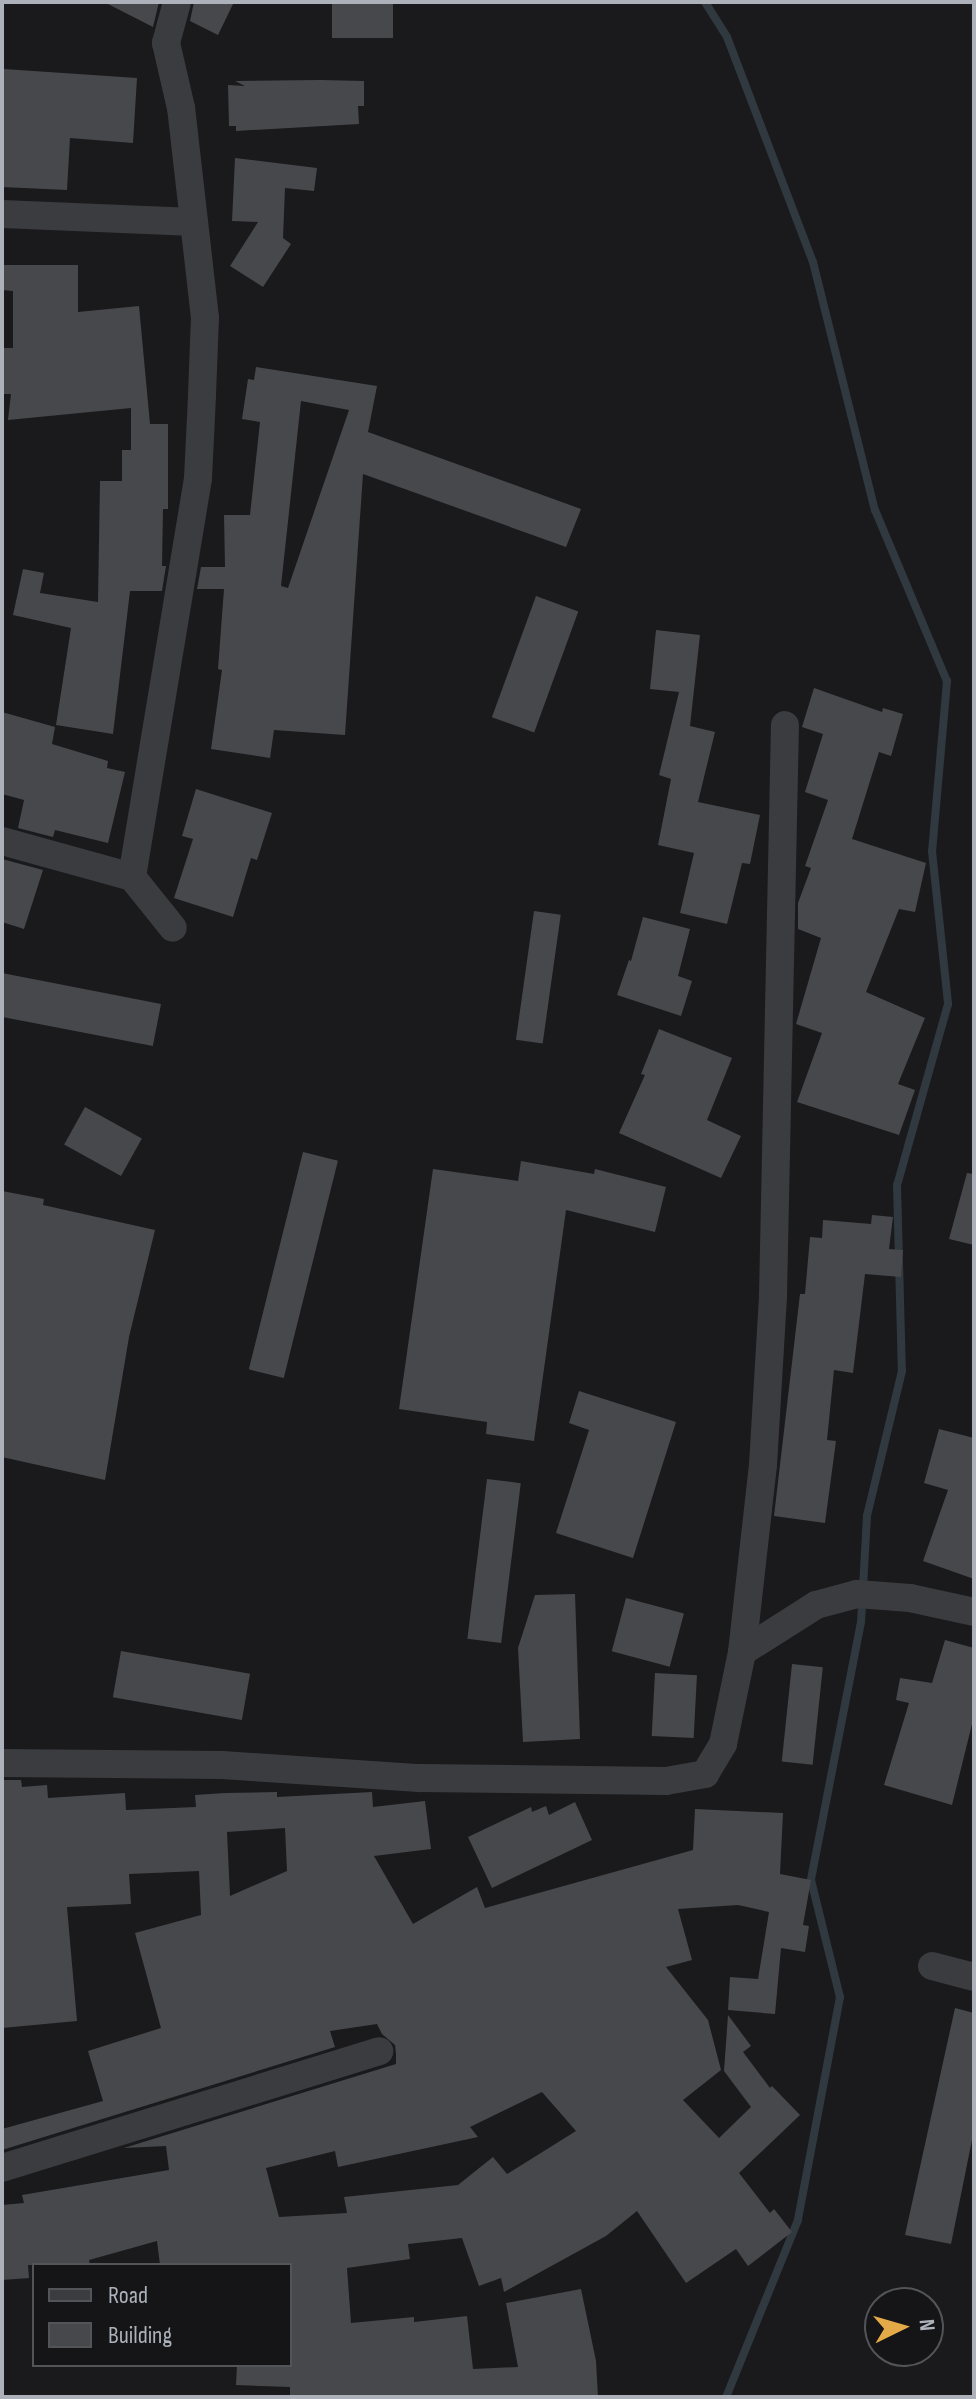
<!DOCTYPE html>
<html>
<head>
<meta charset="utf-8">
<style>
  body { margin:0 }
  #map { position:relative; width:976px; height:2399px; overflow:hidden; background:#1a1a1c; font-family:"Sofia Sans Condensed",sans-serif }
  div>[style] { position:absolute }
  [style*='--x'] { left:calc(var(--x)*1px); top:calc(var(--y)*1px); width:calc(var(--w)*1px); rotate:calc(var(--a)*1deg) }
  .stream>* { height:8px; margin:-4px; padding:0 4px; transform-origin:4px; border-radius:4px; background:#30393f }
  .building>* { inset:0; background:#47484c; transform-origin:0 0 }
  .street>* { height:28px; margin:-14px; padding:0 14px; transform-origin:14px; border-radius:14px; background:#3b3c40 }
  span { translate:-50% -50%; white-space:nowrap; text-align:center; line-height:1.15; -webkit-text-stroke:6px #151517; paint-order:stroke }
  .frame { position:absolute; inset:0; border:4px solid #adb2ba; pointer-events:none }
  .legend { position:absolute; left:32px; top:2263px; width:260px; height:104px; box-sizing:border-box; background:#151517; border:2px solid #525458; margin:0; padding:10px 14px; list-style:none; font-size:24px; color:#adb2ba }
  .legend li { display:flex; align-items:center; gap:16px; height:40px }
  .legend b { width:40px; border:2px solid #525458 }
  .north { position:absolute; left:864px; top:2287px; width:80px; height:80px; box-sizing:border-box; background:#151517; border:2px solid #525458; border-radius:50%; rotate:85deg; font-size:22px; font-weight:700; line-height:32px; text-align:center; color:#adb2ba }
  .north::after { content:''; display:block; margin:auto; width:28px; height:36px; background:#e5aa48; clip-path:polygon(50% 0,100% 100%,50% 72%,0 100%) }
</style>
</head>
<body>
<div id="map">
  <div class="stream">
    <div style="--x:705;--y:2;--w:41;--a:57.8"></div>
    <div style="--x:727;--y:37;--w:241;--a:69.1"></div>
    <div style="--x:813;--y:262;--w:256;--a:76"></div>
    <div style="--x:875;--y:510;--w:186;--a:67.2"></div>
    <div style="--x:947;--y:681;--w:171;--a:95"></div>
    <div style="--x:932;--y:851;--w:154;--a:84"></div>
    <div style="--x:948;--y:1004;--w:188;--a:105.7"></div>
    <div style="--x:897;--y:1185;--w:186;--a:88.5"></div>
    <div style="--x:902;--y:1371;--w:149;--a:103.6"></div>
    <div style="--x:867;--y:1516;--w:106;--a:93.2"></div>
    <div style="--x:861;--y:1622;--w:263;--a:101"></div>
    <div style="--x:811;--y:1880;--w:121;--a:76.1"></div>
    <div style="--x:840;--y:1997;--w:227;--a:100.7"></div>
    <div style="--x:798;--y:2220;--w:191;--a:112.1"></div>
  </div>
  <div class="building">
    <div style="clip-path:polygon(104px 2px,159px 2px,153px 27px)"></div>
    <div style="clip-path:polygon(194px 2px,234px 2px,218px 35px,190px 21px)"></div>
    <div style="left:332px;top:2px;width:61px;height:36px"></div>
    <div style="clip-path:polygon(4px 69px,137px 78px,133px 143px,70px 138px,67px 190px,2px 187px)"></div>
    <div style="clip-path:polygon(320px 80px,364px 81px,364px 106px,358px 106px,359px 124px,236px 131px,236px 126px,229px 126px,228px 85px,245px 86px,235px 81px)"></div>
    <div style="clip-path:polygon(235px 158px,317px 168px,314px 191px,285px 188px,283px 238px,291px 244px,263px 287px,230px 266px,258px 222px,232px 221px)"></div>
    <div style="clip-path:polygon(2px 265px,78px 265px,78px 312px,139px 306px,150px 424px,168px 424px,168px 509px,163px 509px,162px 566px,166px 566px,162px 591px,130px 591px,113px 734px,56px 725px,71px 628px,13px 615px,23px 569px,44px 573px,40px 593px,98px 602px,100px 481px,122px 481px,122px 450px,131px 450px,131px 408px,8px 420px,11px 394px,2px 394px,2px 348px,13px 348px,13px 291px,2px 290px)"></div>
    <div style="clip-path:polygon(evenodd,256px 367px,377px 386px,368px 432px,581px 509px,566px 547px,363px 474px,345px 735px,274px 730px,270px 758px,211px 749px,222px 670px,218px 669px,224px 589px,197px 589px,201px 567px,225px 567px,224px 515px,250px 515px,260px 422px,242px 419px,248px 379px,254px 380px,256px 367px,301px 401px,349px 410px,288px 588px,281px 586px,301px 401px)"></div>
    <div style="left:536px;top:596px;width:45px;height:129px;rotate:20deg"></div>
    <div style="clip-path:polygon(656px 630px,700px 635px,690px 726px,715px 732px,698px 802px,760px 815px,750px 864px,742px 863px,727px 924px,680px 913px,694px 853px,658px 845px,671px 779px,659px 775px,679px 692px,650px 689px)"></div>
    <div style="clip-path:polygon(814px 688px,882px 712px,883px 708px,903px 714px,891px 756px,879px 752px,852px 839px,926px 863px,915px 912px,899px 909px,866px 992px,925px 1018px,898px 1084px,915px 1090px,899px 1135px,797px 1102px,822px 1033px,796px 1024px,821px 938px,798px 929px,798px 903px,811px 868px,805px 866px,828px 800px,805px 792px,823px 734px,802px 727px)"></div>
    <div style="clip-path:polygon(2px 712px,55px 727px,52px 744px,108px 761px,107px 768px,125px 772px,108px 843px,55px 830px,53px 837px,18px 828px,24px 800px,2px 794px)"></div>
    <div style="clip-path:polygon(196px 789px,272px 813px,257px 860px,251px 858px,233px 917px,174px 898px,193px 839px,182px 836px)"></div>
    <div style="clip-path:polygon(2px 859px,43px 870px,24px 929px,2px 922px)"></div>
    <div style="left:534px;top:911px;width:27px;height:130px;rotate:8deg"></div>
    <div style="clip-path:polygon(643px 917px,690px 929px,678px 976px,692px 981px,681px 1016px,617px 995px,629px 960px,631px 961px)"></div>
    <div style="left:2px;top:973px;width:162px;height:43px;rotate:11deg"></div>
    <div style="clip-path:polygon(659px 1029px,732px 1058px,707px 1120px,741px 1136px,721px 1178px,619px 1133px,645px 1075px,641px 1074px)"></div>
    <div style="left:85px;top:1107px;width:65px;height:43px;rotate:29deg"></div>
    <div style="left:303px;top:1152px;width:36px;height:224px;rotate:14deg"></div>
    <div style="clip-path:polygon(521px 1161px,594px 1174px,595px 1169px,666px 1187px,655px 1232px,566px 1210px,534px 1441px,486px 1434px,487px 1422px,399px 1409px,433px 1169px,518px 1181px)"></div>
    <div style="clip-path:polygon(967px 1173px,974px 1174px,974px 1245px,949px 1239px)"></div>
    <div style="clip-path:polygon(2px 1191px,44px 1199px,43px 1205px,155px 1230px,129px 1337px,105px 1480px,2px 1457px)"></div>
    <div style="clip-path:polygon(872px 1215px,893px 1217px,889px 1249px,903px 1250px,901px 1277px,865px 1274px,853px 1373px,834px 1370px,827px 1440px,836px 1441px,825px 1523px,774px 1516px,800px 1294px,805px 1294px,810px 1237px,822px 1238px,823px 1220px,871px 1224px)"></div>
    <div style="clip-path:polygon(579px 1391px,676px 1422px,633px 1558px,556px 1533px,589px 1430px,569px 1423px)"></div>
    <div style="clip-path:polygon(939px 1429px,974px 1438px,974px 1579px,923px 1561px,948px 1490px,924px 1483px)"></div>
    <div style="left:487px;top:1479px;width:34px;height:161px;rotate:7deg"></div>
    <div style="clip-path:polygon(575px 1594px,580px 1739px,523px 1742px,518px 1648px,535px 1595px)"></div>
    <div style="left:626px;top:1598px;width:60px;height:55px;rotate:15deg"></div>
    <div style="clip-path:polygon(945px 1640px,974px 1648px,974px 1716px,952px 1805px,884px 1785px,909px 1703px,896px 1700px,900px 1678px,932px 1683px)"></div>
    <div style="left:121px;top:1651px;width:131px;height:47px;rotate:10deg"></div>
    <div style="left:792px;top:1664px;width:31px;height:98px;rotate:6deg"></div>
    <div style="left:655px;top:1673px;width:42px;height:63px;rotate:3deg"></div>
    <div style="clip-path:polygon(evenodd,2px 1780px,21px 1780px,22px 1787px,47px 1785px,48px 1798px,125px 1793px,126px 1810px,196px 1807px,195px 1795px,225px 1793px,277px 1792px,277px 1797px,372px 1792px,373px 1807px,425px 1801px,431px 1849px,374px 1856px,413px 1924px,477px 1887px,485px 1908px,693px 1850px,695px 1809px,783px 1813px,780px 1874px,811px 1880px,803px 1925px,809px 1926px,805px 1952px,781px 1948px,775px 2014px,728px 2010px,730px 1977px,758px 1979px,769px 1912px,738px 1905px,678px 1909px,692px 1960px,666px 1967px,708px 2020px,721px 2070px,683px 2100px,719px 2138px,751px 2107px,724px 2071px,728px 2015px,751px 2046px,743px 2052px,770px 2088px,772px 2086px,800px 2115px,739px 2173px,770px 2213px,774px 2209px,792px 2232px,748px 2266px,736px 2249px,686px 2283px,637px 2211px,606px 2236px,504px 2292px,501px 2278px,479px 2286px,462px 2238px,408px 2244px,410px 2259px,347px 2268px,351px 2323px,414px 2317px,414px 2322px,467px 2316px,473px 2369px,518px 2367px,506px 2303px,581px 2289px,596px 2361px,598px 2397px,290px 2397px,290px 2387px,236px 2385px,237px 2365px,290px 2365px,290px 2265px,160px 2265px,157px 2241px,89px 2260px,90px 2265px,28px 2265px,29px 2278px,2px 2280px,2px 2205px,24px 2203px,22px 2195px,169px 2170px,166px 2146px,124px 2148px,396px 2064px,396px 2054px,395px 2045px,382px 2034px,377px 2024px,330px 2031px,335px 2047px,2px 2150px,2px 2129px,103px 2101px,88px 2051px,161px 2028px,135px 1933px,201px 1915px,199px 1871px,129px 1874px,131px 1904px,67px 1907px,77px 2021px,2px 2028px,2px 1780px,285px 1828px,287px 1871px,230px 1896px,227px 1832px,285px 1828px,2px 1780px,542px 2092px,576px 2131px,507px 2174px,493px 2157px,458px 2185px,344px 2197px,347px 2213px,279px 2217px,266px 2168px,335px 2151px,338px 2167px,478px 2137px,470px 2127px,542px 2092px)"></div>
    <div style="clip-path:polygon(575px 1802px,592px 1840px,492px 1888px,468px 1837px,531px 1807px,532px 1812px,546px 1806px,549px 1815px)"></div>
    <div style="clip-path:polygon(955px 2008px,974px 2013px,974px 2130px,951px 2244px,905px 2235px)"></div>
  </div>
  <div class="street">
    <div style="--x:2;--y:214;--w:192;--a:2.4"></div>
    <div style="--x:2;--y:841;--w:135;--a:15.5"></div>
    <div style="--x:132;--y:877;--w:65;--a:51.2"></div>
    <div style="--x:132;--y:877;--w:404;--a:-80.6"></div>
    <div style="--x:198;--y:478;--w:83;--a:-87.2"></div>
    <div style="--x:202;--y:395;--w:77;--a:-87.8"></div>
    <div style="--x:205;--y:318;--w:211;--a:-96.5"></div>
    <div style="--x:181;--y:108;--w:67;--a:-103"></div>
    <div style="--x:166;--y:43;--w:42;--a:-75"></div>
    <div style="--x:742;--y:1652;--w:88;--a:-32.4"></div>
    <div style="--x:816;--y:1605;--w:42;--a:-15"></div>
    <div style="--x:857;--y:1594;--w:53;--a:4.3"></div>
    <div style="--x:910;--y:1598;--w:66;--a:12.3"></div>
    <div style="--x:2;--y:1763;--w:220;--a:0.5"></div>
    <div style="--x:222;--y:1765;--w:198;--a:3.8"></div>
    <div style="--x:420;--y:1778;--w:246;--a:0.7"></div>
    <div style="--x:666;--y:1781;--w:40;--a:-10"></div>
    <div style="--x:705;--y:1774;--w:35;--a:-59"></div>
    <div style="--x:723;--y:1744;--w:94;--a:-78.3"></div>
    <div style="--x:742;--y:1652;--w:188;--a:-83.6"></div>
    <div style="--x:763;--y:1465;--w:169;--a:-86.6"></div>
    <div style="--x:773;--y:1296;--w:571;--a:-88.8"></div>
    <div style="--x:932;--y:1966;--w:43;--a:14.7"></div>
    <div style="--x:2;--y:2168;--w:395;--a:-17.2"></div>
  </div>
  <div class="frame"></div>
  <ul class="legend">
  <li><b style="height:10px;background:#3b3c40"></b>Road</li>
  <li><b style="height:22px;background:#47484c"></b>Building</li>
  </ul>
  <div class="north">N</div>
</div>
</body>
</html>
